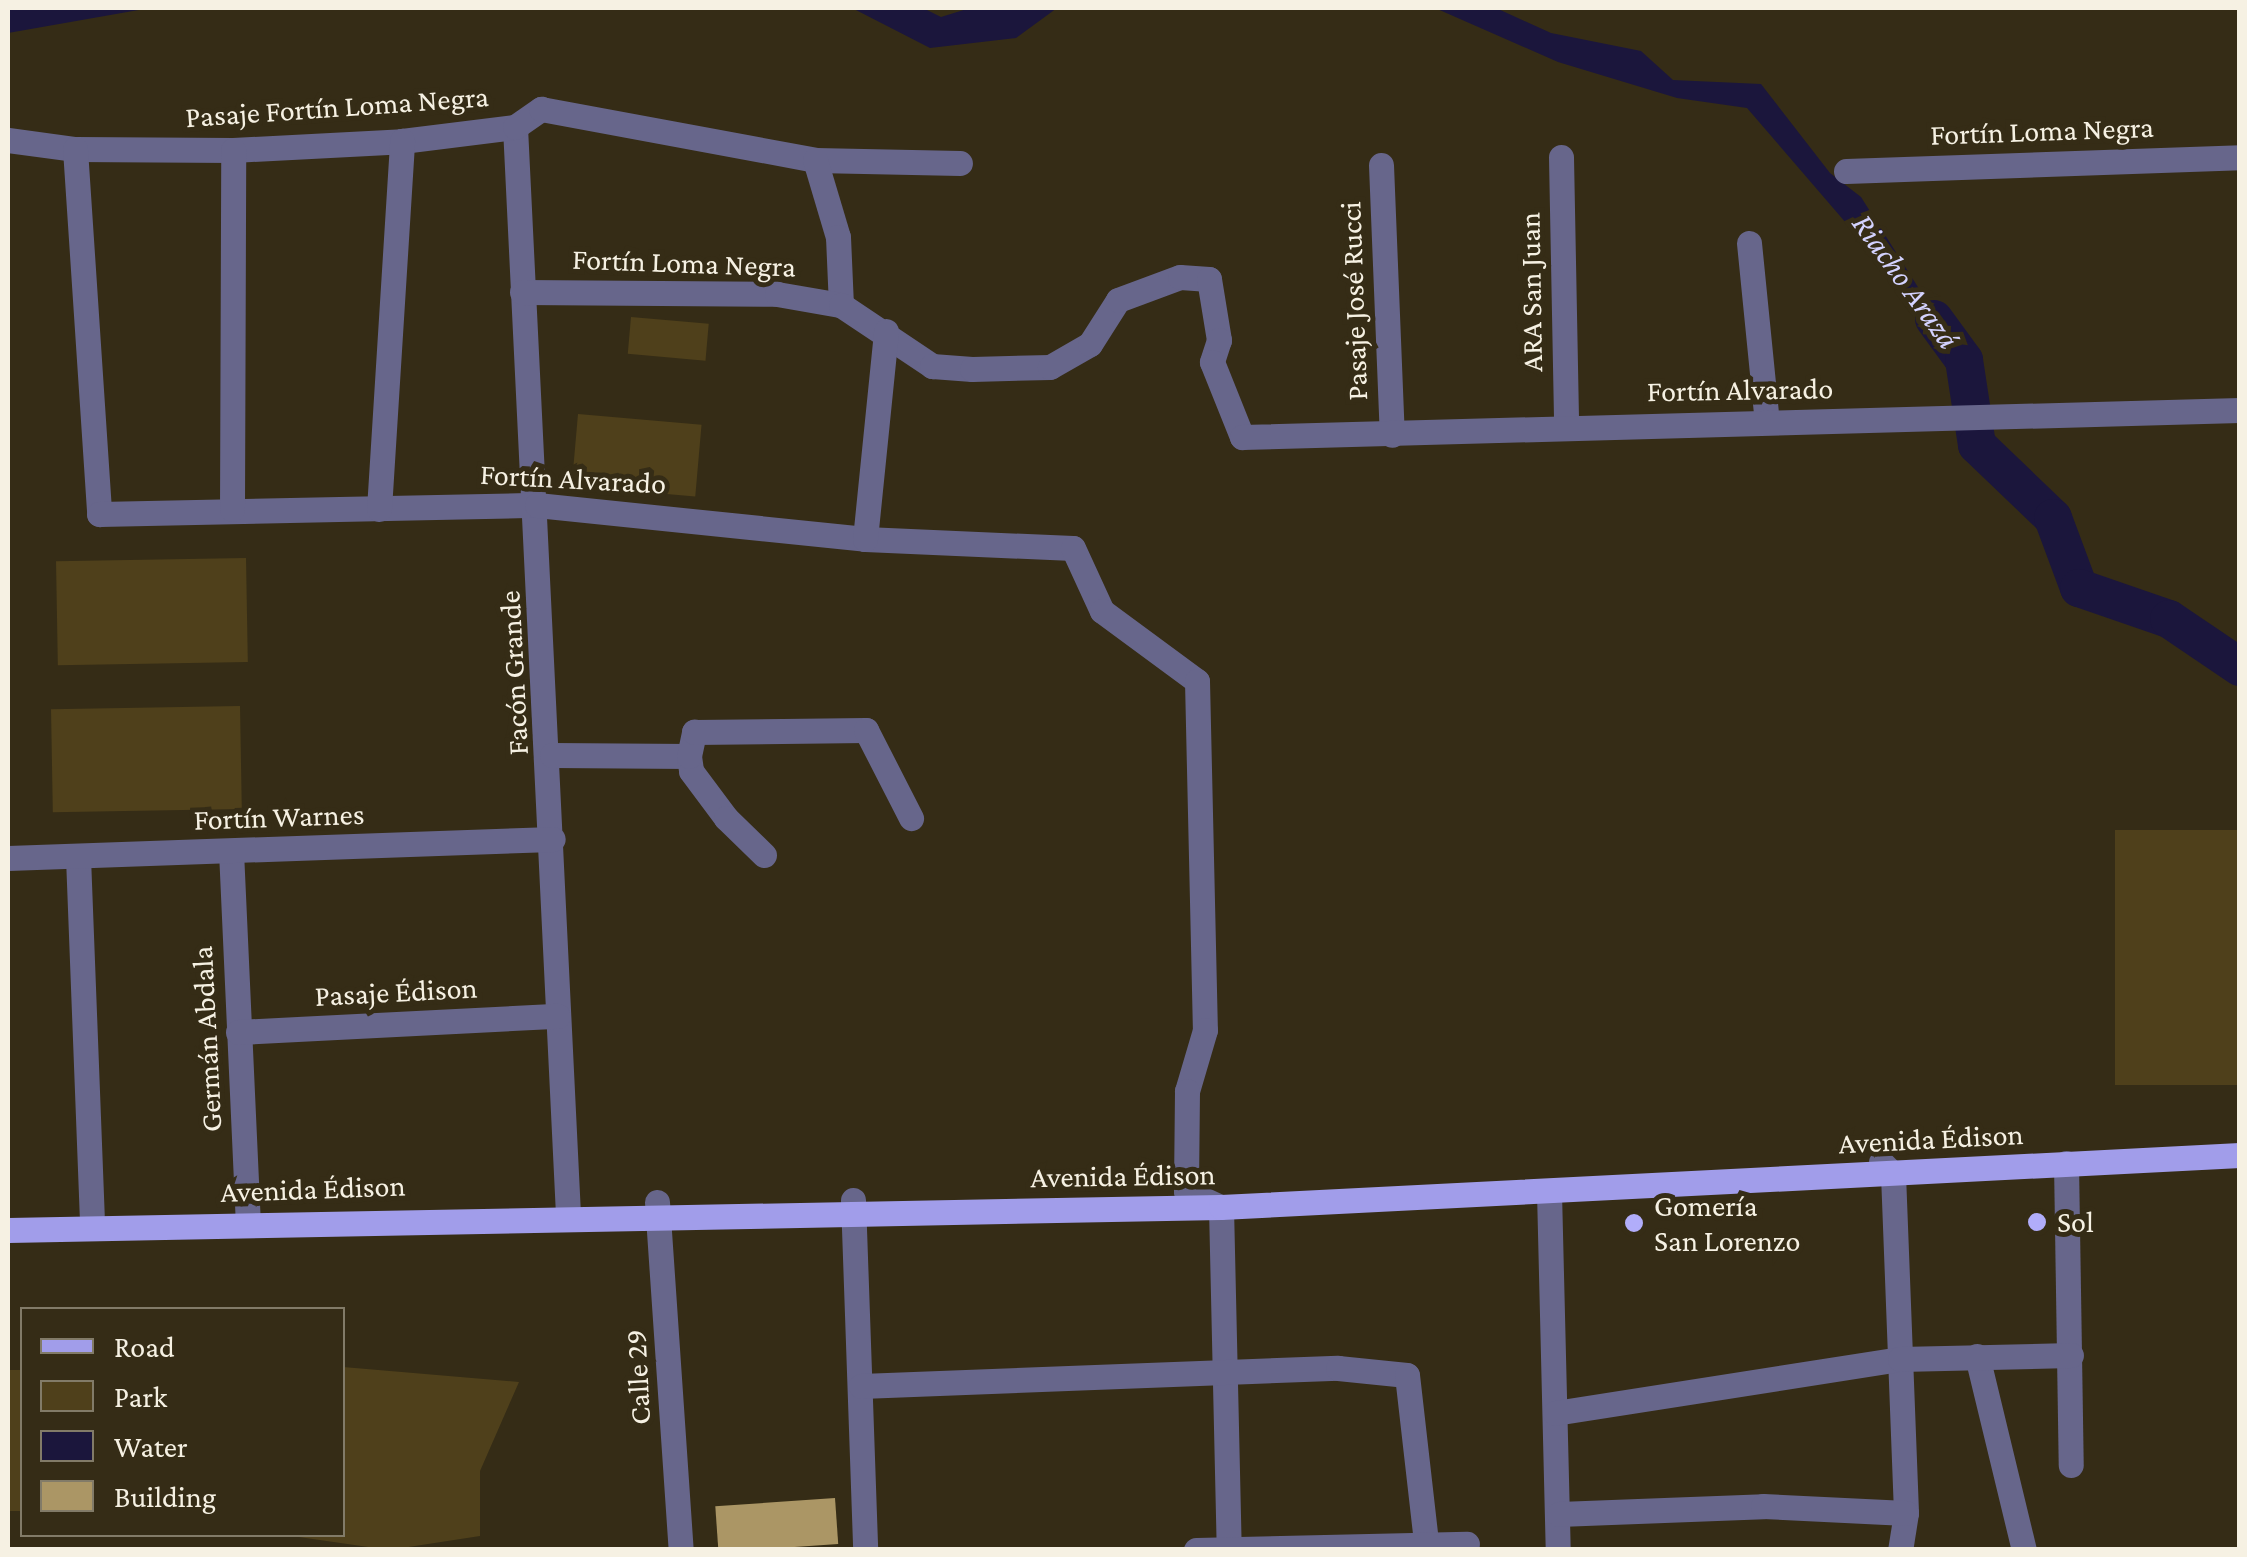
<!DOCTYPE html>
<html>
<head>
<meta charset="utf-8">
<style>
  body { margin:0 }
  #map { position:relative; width:2247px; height:1557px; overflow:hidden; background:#352c16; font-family:"Crimson Pro",serif }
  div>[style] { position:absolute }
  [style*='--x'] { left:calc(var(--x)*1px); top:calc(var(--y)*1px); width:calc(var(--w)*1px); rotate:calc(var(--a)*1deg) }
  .green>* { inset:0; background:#4f401b; transform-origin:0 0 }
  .water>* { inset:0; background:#1b163c }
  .river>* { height:38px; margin:-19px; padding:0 19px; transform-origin:19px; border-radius:19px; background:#1b163c }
  .building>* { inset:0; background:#ab9665; transform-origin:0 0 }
  .minor>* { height:25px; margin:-12.5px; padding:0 12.5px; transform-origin:12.5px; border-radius:12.5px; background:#67668b }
  .major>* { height:25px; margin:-12.5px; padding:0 12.5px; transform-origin:12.5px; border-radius:12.5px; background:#a19dea }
  .dots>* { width:28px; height:28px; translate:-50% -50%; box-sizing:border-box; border:5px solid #352c16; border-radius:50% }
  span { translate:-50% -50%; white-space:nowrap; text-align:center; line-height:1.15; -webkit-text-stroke:10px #352c16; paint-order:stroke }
  .street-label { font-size:30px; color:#f6f1e3 }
  .poi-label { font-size:30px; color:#f6f1e3 }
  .left { translate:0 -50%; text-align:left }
  .water-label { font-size:32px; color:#d3d2fe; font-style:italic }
  .frame { position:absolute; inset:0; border:10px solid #f6f1e3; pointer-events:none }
  .legend { position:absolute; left:20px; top:1307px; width:325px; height:230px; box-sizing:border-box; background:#352c16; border:2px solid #827b68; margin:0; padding:12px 18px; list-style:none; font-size:30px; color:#f6f1e3 }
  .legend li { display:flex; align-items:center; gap:20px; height:50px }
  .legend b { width:50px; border:2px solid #827b68 }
</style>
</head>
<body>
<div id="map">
  <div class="green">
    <div style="left:631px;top:317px;width:78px;height:37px;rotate:5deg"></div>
    <div style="left:578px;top:414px;width:124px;height:72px;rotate:5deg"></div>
    <div style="left:246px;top:558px;width:104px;height:190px;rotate:89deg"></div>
    <div style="left:240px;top:706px;width:103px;height:189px;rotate:89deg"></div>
    <div style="left:2239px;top:830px;width:255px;height:124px;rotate:90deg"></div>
    <div style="clip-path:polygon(343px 1367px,519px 1382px,480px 1471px,480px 1536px,389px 1550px,285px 1535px,342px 1534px)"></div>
    <div style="left:22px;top:1370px;width:141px;height:19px;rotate:90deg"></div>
  </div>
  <div class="water">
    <div style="clip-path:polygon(8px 8px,150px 8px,8px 33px)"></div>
    <div style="clip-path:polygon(852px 8px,923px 8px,941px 17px,970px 8px,1057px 8px,1016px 38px,930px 48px)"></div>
    <div style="clip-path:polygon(1435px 8px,1496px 8px,1551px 33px,1641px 51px,1673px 80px,1761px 84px,1830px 173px,1861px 197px,1964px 360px,1747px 108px,1677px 98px,1558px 62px)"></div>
  </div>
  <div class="river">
    <div style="--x:1934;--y:319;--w:51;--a:53.8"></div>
    <div style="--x:1964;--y:360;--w:86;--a:81.3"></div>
    <div style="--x:1977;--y:445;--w:105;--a:43.8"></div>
    <div style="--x:2053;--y:518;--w:75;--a:69.6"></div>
    <div style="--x:2079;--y:588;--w:95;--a:19"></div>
    <div style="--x:2169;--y:619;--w:86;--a:34.1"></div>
  </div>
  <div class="building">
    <div style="left:835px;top:1498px;width:46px;height:120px;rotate:86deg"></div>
  </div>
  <div class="minor">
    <div style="--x:515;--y:127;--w:1089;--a:87.21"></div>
    <div style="--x:8;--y:140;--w:68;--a:7.7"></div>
    <div style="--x:75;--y:149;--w:158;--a:0.4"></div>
    <div style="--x:233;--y:150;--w:169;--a:-3"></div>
    <div style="--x:402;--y:141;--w:114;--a:-7.1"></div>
    <div style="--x:515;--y:127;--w:32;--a:-35"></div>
    <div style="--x:541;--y:109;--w:279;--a:10.5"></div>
    <div style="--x:815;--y:160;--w:145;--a:1.2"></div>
    <div style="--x:75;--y:149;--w:366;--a:86.2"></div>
    <div style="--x:99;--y:514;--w:438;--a:-1.2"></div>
    <div style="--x:537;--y:505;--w:330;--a:5.9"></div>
    <div style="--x:865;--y:539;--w:208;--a:2.5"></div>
    <div style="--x:1073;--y:548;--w:69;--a:65.3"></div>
    <div style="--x:1102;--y:611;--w:118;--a:36.4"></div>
    <div style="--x:1197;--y:681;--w:349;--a:88.7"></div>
    <div style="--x:1205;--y:1030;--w:64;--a:106.4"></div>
    <div style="--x:1187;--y:1091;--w:100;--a:90.6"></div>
    <div style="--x:1186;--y:1191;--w:38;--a:25"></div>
    <div style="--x:1221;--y:1207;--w:343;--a:88.7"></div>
    <div style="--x:1561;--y:157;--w:269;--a:88.9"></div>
    <div style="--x:815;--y:160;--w:80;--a:73.4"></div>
    <div style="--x:838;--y:237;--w:68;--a:87.5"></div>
    <div style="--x:1381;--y:165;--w:270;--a:87.7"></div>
    <div style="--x:1846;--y:171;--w:394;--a:-2"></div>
    <div style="--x:1749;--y:243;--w:180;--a:84.3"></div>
    <div style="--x:522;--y:292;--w:255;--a:0.4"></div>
    <div style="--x:777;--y:294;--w:65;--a:9.8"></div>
    <div style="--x:841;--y:305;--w:110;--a:33.8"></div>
    <div style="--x:932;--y:366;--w:40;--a:4.3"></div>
    <div style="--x:972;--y:369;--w:78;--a:-1.5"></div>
    <div style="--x:1050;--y:367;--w:46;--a:-29.9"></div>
    <div style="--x:1090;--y:344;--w:52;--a:-57.5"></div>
    <div style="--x:1118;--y:300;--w:66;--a:-20.4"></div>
    <div style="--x:1180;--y:277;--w:29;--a:4"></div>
    <div style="--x:1209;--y:279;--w:62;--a:80.7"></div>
    <div style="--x:1219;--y:340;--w:23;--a:108"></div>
    <div style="--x:1212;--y:362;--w:81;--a:68.2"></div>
    <div style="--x:1242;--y:437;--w:998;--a:-1.55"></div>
    <div style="--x:232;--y:509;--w:359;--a:-89.8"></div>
    <div style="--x:379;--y:509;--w:369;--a:-86.4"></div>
    <div style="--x:865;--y:539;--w:209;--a:-84.2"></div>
    <div style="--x:552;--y:755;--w:137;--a:0.4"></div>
    <div style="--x:689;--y:756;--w:15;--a:82"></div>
    <div style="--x:691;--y:771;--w:59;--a:53.3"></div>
    <div style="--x:726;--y:818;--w:53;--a:44.2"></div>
    <div style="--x:689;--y:756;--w:25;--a:-78"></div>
    <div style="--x:694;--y:732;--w:172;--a:-0.7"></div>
    <div style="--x:866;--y:730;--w:99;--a:62.9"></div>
    <div style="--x:231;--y:851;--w:372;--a:87.4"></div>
    <div style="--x:78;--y:857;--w:358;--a:87.8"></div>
    <div style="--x:8;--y:858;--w:545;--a:-2"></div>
    <div style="--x:238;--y:1032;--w:320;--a:-2.9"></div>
    <div style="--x:1881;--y:1162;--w:17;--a:45"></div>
    <div style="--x:1893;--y:1174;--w:339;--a:87.8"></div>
    <div style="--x:1906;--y:1513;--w:37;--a:99"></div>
    <div style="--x:2066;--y:1163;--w:302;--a:89.1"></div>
    <div style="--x:1549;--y:1192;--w:358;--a:88.6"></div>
    <div style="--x:853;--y:1200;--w:350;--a:88"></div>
    <div style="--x:657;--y:1202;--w:349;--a:86.1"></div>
    <div style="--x:1977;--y:1356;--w:200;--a:76.4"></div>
    <div style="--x:861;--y:1386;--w:477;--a:-2.2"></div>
    <div style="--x:1338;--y:1368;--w:69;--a:5.8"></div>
    <div style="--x:1407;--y:1375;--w:176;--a:83.5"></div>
    <div style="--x:1555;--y:1413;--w:349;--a:-8.9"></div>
    <div style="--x:1900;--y:1359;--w:171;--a:-1.3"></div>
    <div style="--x:1559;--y:1514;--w:204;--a:-2.2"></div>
    <div style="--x:1763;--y:1506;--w:143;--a:2.8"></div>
    <div style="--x:1196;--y:1550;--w:271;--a:-1.3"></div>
  </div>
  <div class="major">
    <div style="--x:8;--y:1230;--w:1213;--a:-1.09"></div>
    <div style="--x:1221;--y:1207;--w:1020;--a:-2.92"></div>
  </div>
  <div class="dots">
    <div style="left:2037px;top:1222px;background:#b1adfa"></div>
    <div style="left:1634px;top:1223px;background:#b1adfa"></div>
  </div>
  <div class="street-label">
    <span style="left:337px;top:107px;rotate:-4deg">Pasaje Fortín Loma Negra</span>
    <span style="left:2042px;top:131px;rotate:-2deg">Fortín Loma Negra</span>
    <span style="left:684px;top:263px;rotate:2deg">Fortín Loma Negra</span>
    <span style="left:1531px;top:292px;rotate:-91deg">ARA San Juan</span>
    <span style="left:1354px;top:301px;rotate:-92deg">Pasaje José Rucci</span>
    <span style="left:1740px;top:390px;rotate:-1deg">Fortín Alvarado</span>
    <span style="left:573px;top:479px;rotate:3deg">Fortín Alvarado</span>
    <span style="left:514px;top:673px;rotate:-93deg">Facón Grande</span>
    <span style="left:279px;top:817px;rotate:-2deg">Fortín Warnes</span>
    <span style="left:396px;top:992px;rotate:-3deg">Pasaje Édison</span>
    <span style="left:207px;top:1039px;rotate:-93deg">Germán Abdala</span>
    <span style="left:1931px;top:1139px;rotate:-3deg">Avenida Édison</span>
    <span style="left:1123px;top:1176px;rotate:-1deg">Avenida Édison</span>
    <span style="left:313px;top:1189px;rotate:-2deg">Avenida Édison</span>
    <span style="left:638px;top:1377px;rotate:-93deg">Calle 29</span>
  </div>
  <div class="poi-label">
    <span class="left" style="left:1654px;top:1223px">Gomería<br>San Lorenzo</span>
    <span class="left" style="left:2057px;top:1222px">Sol</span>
  </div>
  <div class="water-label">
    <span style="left:1906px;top:281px;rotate:54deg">Riacho Arazá</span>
  </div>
  <div class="frame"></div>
  <ul class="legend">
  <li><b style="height:12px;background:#a19dea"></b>Road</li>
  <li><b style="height:28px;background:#4f401b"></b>Park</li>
  <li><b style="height:28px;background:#1b163c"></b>Water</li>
  <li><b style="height:28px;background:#ab9665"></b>Building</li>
  </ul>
</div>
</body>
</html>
